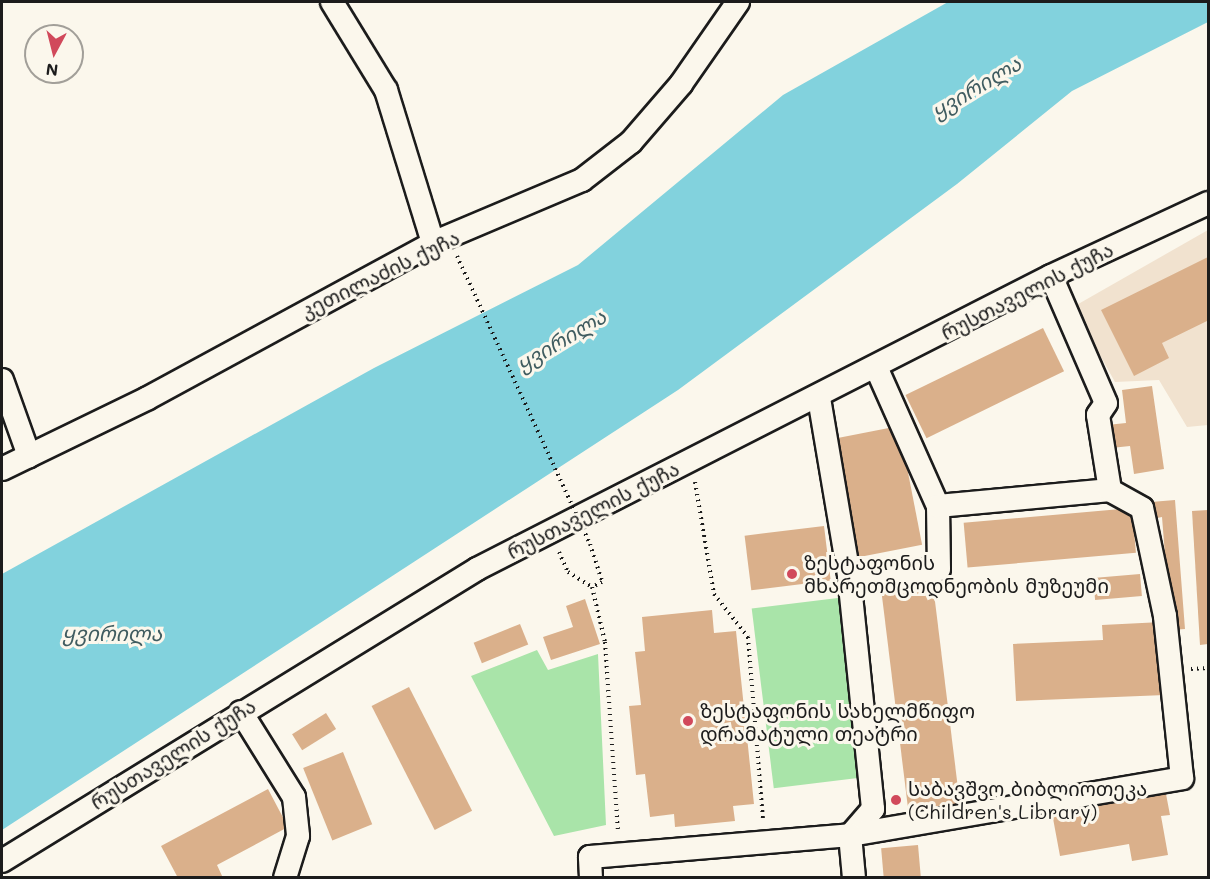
<!DOCTYPE html>
<html>
<head>
<meta charset="utf-8">
<style>
  body { margin:0 }
  #map { position:relative; width:1210px; height:879px; overflow:hidden; background:#fbf7ec; font-family:Mali,"Noto Sans Georgian",sans-serif }
  div>[style] { position:absolute }
  [style*='--x'] { left:calc(var(--x)*1px); top:calc(var(--y)*1px); width:calc(var(--w)*1px); rotate:calc(var(--a)*1deg) }
  .built>* { inset:0; background:#f1e2cf }
  .green>* { inset:0; background:#a9e4a9; transform-origin:0 0 }
  .water>* { inset:0; background:#82d2dd }
  .building>* { inset:0; background:#dab08b; transform-origin:0 0 }
  .path>* { height:4px; margin-top:-2px; transform-origin:0; background:repeating-linear-gradient(90deg,#1c1c1c 0 1.5px,transparent 0 6px) }
  .roads { filter:drop-shadow(2px 0 #1c1c1c) drop-shadow(-2px 0 #1c1c1c) drop-shadow(0 2px #1c1c1c) drop-shadow(0 -2px #1c1c1c) }
  .minor>* { height:22px; margin:-11px; padding:0 11px; transform-origin:11px; border-radius:11px; background:#fbf7ec }
  .path-bridge>* { height:4px; margin-top:-2px; transform-origin:0; background:repeating-linear-gradient(90deg,#1c1c1c 0 1.5px,transparent 0 6px) }
  .dots>* { width:16px; height:16px; translate:-50% -50%; box-sizing:border-box; border:3px solid #fbf7ec; border-radius:50% }
  span { translate:-50% -50%; white-space:nowrap; text-align:center; line-height:1.15; -webkit-text-stroke:6px #fbf7ec; paint-order:stroke }
  .street-label { font-size:20px; color:#1c1c1c }
  .poi-label { font-size:20px; color:#1c1c1c }
  .left { translate:0 -50%; text-align:left }
  .water-label { font-size:21px; color:#405c60; font-style:italic }
  .frame { position:absolute; inset:0; border:3px solid #1c1c1c; pointer-events:none }
  .north { position:absolute; left:24px; top:24px; width:60px; height:60px; box-sizing:border-box; background:#fbf7ec; border:2px solid #a29f99; border-radius:50%; rotate:187deg; font-size:16px; font-weight:700; line-height:24px; text-align:center; color:#1c1c1c }
  .north::after { content:''; display:block; margin:auto; width:21px; height:27px; background:#d1495b; clip-path:polygon(50% 0,100% 100%,50% 72%,0 100%) }
</style>
</head>
<body>
<div id="map">
  <div class="built">
    <div style="clip-path:polygon(1208px 230px,1208px 425px,1187px 427px,1159px 380px,1115px 382px,1073px 307px)"></div>
  </div>
  <div class="green">
    <div style="left:846px;top:597px;width:181px;height:95px;rotate:83deg"></div>
    <div style="clip-path:polygon(537px 650px,548px 670px,598px 654px,606px 825px,554px 836px,471px 676px)"></div>
  </div>
  <div class="water">
    <div style="clip-path:polygon(948px 2px,1208px 2px,1208px 22px,1072px 91px,957px 184px,678px 390px,2px 830px,2px 574px,374px 368px,578px 265px,783px 95px)"></div>
  </div>
  <div class="building">
    <div style="clip-path:polygon(1208px 257px,1208px 325px,1207px 321px,1162px 343px,1169px 358px,1134px 376px,1101px 310px)"></div>
    <div style="left:1043px;top:328px;width:48px;height:153px;rotate:64deg"></div>
    <div style="clip-path:polygon(1152px 386px,1164px 469px,1134px 474px,1130px 446px,1111px 448px,1107px 425px,1126px 423px,1122px 390px)"></div>
    <div style="left:899px;top:426px;width:121px;height:65px;rotate:79deg"></div>
    <div style="clip-path:polygon(1175px 500px,1185px 629px,1171px 630px,1162px 517px,1152px 519px,1151px 502px)"></div>
    <div style="left:1132px;top:508px;width:45px;height:169px;rotate:85deg"></div>
    <div style="clip-path:polygon(1208px 510px,1208px 644px,1200px 645px,1192px 511px)"></div>
    <div style="left:824px;top:526px;width:55px;height:80px;rotate:83deg"></div>
    <div style="left:1140px;top:574px;width:22px;height:47px;rotate:85deg"></div>
    <div style="left:933px;top:585px;width:223px;height:52px;rotate:83deg"></div>
    <div style="clip-path:polygon(585px 599px,600px 644px,551px 660px,543px 637px,573px 627px,566px 606px)"></div>
    <div style="clip-path:polygon(712px 610px,714px 633px,736px 631px,754px 804px,733px 806px,735px 821px,675px 827px,674px 814px,650px 817px,645px 774px,636px 775px,629px 706px,641px 705px,635px 652px,645px 651px,642px 617px)"></div>
    <div style="clip-path:polygon(1162px 622px,1165px 695px,1016px 701px,1013px 644px,1103px 640px,1102px 625px)"></div>
    <div style="left:520px;top:624px;width:22px;height:50px;rotate:68deg"></div>
    <div style="left:409px;top:687px;width:139px;height:42px;rotate:63deg"></div>
    <div style="left:326px;top:713px;width:19px;height:40px;rotate:58deg"></div>
    <div style="left:343px;top:752px;width:78px;height:43px;rotate:68deg"></div>
    <div style="clip-path:polygon(268px 789px,288px 827px,217px 865px,223px 878px,178px 878px,161px 846px)"></div>
    <div style="clip-path:polygon(1166px 794px,1170px 815px,1161px 816px,1168px 855px,1132px 861px,1129px 844px,1060px 856px,1052px 813px)"></div>
    <div style="left:918px;top:845px;width:33px;height:37px;rotate:85deg"></div>
  </div>
  <div class="path">
    <div style="--x:457;--y:256;--w:12;--a:66"></div>
    <div style="--x:695;--y:482;--w:114;--a:80.4"></div>
    <div style="--x:714;--y:594;--w:55;--a:51.7"></div>
    <div style="--x:748;--y:637;--w:184;--a:85.3"></div>
    <div style="--x:590;--y:544;--w:40;--a:72"></div>
    <div style="--x:602;--y:582;--w:11;--a:153"></div>
    <div style="--x:559;--y:552;--w:22;--a:66"></div>
    <div style="--x:568;--y:572;--w:28;--a:32"></div>
    <div style="--x:592;--y:587;--w:57;--a:76.7"></div>
    <div style="--x:605;--y:642;--w:191;--a:86.1"></div>
    <div style="--x:1191;--y:669;--w:17;--a:-3"></div>
  </div>
  <div class="roads">
    <div class="minor">
      <div style="--x:332;--y:2;--w:103;--a:58.5"></div>
      <div style="--x:386;--y:90;--w:160;--a:72.9"></div>
      <div style="--x:876;--y:367;--w:152;--a:66"></div>
      <div style="--x:2;--y:380;--w:81;--a:70.4"></div>
      <div style="--x:819;--y:398;--w:181;--a:80.4"></div>
      <div style="--x:849;--y:576;--w:234;--a:84.1"></div>
      <div style="--x:873;--y:809;--w:35;--a:131"></div>
      <div style="--x:2;--y:469;--w:162;--a:-25.9"></div>
      <div style="--x:148;--y:398;--w:324;--a:-28.5"></div>
      <div style="--x:433;--y:243;--w:162;--a:-22.9"></div>
      <div style="--x:582;--y:180;--w:62;--a:-37.8"></div>
      <div style="--x:631;--y:142;--w:77;--a:-49.2"></div>
      <div style="--x:681;--y:84;--w:100;--a:-55.2"></div>
      <div style="--x:849;--y:576;--w:90;--a:-4.4"></div>
      <div style="--x:939;--y:569;--w:63;--a:-90.9"></div>
      <div style="--x:938;--y:506;--w:173;--a:-5.3"></div>
      <div style="--x:241;--y:712;--w:100;--a:58.1"></div>
      <div style="--x:294;--y:797;--w:39;--a:84"></div>
      <div style="--x:298;--y:836;--w:44;--a:107.2"></div>
      <div style="--x:850;--y:835;--w:337;--a:-9.7"></div>
      <div style="--x:1182;--y:778;--w:163;--a:-96"></div>
      <div style="--x:1165;--y:616;--w:110;--a:-102"></div>
      <div style="--x:1142;--y:508;--w:37;--a:-151"></div>
      <div style="--x:1110;--y:490;--w:76;--a:-99.1"></div>
      <div style="--x:1098;--y:415;--w:14;--a:-56"></div>
      <div style="--x:1106;--y:403;--w:138;--a:-113.4"></div>
      <div style="--x:2;--y:861;--w:558;--a:-31.58"></div>
      <div style="--x:477;--y:569;--w:644;--a:-27.04"></div>
      <div style="--x:1051;--y:276;--w:173;--a:-24.9"></div>
      <div style="--x:591;--y:878;--w:21;--a:-93"></div>
      <div style="--x:590;--y:857;--w:261;--a:-4.8"></div>
      <div style="--x:850;--y:835;--w:43;--a:84.7"></div>
    </div>
  </div>
  <div class="path-bridge">
    <div style="--x:462;--y:267;--w:305;--a:65.2"></div>
  </div>
  <div class="dots">
    <div style="left:792px;top:574px;background:#d1495b"></div>
    <div style="left:688px;top:721px;background:#d1495b"></div>
    <div style="left:896px;top:800px;background:#d1495b"></div>
  </div>
  <div class="street-label">
    <span style="left:380px;top:274px;rotate:-26deg">კეთილაძის ქუჩა</span>
    <span style="left:1027px;top:291px;rotate:-27deg">რუსთაველის ქუჩა</span>
    <span style="left:593px;top:510px;rotate:-27deg">რუსთაველის ქუჩა</span>
    <span style="left:173px;top:754px;rotate:-32deg">რუსთაველის ქუჩა</span>
  </div>
  <div class="poi-label">
    <span class="left" style="left:804px;top:574px">ზესტაფონის<br>მხარეთმცოდნეობის მუზეუმი</span>
    <span class="left" style="left:700px;top:722px">ზესტაფონის სახელმწიფო<br>დრამატული თეატრი</span>
    <span class="left" style="left:908px;top:800px">საბავშვო ბიბლიოთეკა<br>(Children's Library)</span>
  </div>
  <div class="water-label">
    <span style="left:976px;top:87px;rotate:-31deg">ყვირილა</span>
    <span style="left:561px;top:340px;rotate:-31deg">ყვირილა</span>
    <span style="left:112px;top:633px">ყვირილა</span>
  </div>
  <div class="frame"></div>
  <div class="north">N</div>
</div>
</body>
</html>
